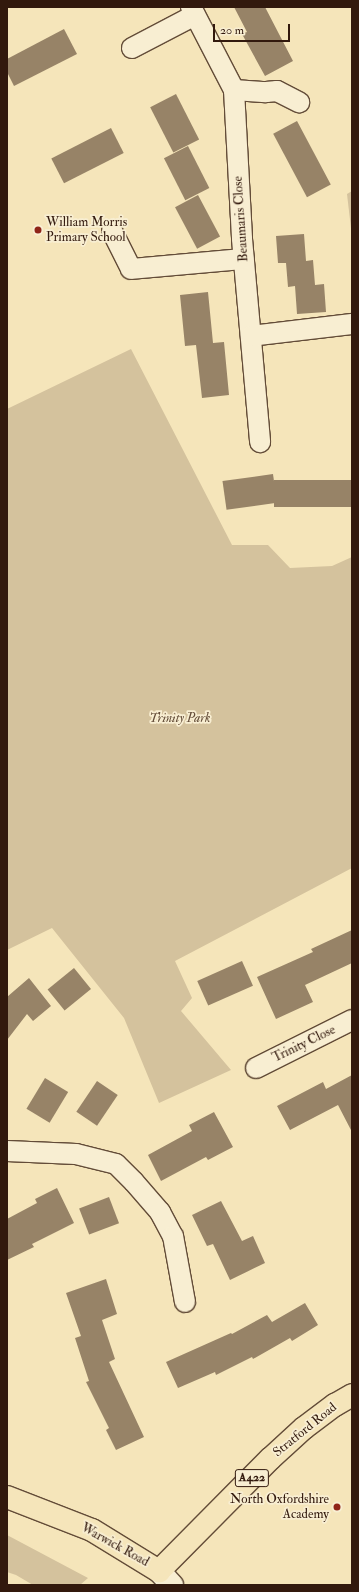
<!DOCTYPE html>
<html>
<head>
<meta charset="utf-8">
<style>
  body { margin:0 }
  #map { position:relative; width:359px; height:1592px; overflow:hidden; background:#f5e5ba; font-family:"IM FELL Double Pica",serif }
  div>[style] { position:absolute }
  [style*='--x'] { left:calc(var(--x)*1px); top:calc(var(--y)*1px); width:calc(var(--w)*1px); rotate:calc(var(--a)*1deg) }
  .green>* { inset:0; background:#d4c29d }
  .building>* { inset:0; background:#978367; transform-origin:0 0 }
  .roads { filter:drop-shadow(1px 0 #634c38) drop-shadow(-1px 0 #634c38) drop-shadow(0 1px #634c38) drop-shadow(0 -1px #634c38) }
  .minor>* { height:20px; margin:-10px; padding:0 10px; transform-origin:10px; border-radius:10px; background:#f8eed2 }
  .secondary>* { height:22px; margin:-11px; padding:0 11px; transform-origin:11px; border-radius:11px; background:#f8eed2 }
  .primary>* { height:22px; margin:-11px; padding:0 11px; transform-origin:11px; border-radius:11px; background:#f5e5ba }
  .dots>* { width:11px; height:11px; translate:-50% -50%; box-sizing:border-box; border:2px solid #f8eed2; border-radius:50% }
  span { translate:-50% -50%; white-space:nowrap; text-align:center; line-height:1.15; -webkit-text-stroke:3.5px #f8eed2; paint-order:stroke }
  .shield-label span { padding:1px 3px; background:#f8eed2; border:1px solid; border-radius:3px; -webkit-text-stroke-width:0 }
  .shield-label { font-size:12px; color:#32190d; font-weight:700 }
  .street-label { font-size:13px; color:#32190d }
  .poi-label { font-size:13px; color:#32190d }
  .left { translate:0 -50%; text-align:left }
  .right { translate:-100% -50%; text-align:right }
  .park-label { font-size:13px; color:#634c38; font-style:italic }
  .frame { position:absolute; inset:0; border:8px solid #32190d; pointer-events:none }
  .scale { position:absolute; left:213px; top:24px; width:77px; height:18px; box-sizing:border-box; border:2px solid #32190d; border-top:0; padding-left:5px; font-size:12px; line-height:14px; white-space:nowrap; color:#32190d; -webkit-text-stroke:3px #f8eed2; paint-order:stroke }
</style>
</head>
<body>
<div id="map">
  <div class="green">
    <div style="clip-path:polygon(352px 191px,352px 237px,347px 194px)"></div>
    <div style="clip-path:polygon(131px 349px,232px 545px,268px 545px,290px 568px,332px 566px,352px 557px,352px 868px,175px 961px,192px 998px,181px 1011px,231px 1070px,159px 1103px,124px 1018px,52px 928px,7px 950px,7px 409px)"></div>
    <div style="clip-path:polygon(7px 1535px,88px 1578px,80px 1585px,33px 1585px,16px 1575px,7px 1572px)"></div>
  </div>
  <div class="building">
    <div style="clip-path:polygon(234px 7px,265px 7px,293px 61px,265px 76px,242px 34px,247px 32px)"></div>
    <div style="clip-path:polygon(64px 29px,77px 54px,14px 86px,7px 72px,7px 59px)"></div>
    <div style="left:176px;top:94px;width:51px;height:29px;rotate:63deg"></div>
    <div style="left:297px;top:121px;width:72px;height:27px;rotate:62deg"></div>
    <div style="left:111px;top:128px;width:28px;height:67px;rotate:63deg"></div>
    <div style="left:188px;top:146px;width:47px;height:27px;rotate:63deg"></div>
    <div style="left:198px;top:195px;width:47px;height:26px;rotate:62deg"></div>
    <div style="clip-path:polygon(304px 234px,306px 261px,313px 260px,315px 285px,324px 284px,326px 312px,297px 314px,295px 286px,288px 287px,286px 263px,278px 263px,276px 236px)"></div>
    <div style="clip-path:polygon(208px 292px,213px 343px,224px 342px,229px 395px,202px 398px,196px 345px,185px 346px,180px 295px)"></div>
    <div style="left:273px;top:474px;width:29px;height:51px;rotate:82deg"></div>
    <div style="left:352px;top:480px;width:27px;height:78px;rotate:90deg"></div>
    <div style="clip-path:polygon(352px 930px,352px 963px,305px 985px,313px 1002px,276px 1019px,257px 977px,313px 952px,311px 949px)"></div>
    <div style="left:242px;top:961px;width:27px;height:49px;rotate:66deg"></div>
    <div style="left:74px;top:968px;width:27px;height:34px;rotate:51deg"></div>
    <div style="clip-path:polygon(29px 978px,51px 1006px,33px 1021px,27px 1014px,7px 1040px,7px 997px)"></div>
    <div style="clip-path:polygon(352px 1075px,352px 1132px,338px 1105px,290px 1130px,277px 1106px,323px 1082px,326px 1089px)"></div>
    <div style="left:45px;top:1078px;width:27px;height:36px;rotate:31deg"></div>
    <div style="left:97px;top:1081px;width:25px;height:37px;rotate:34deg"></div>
    <div style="clip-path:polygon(214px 1112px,233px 1147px,208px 1160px,206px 1157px,161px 1181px,148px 1155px,192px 1131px,189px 1125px)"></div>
    <div style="clip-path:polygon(57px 1188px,74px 1223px,32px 1244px,34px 1247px,7px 1260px,7px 1219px,37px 1203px,35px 1199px)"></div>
    <div style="left:109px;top:1197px;width:28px;height:32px;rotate:69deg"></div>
    <div style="clip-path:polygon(221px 1201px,242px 1241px,253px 1236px,265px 1263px,230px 1280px,213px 1244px,207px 1246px,192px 1215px)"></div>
    <div style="clip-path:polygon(106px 1279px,117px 1314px,102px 1320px,115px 1359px,109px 1362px,144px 1437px,116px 1450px,106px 1430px,109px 1428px,86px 1382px,89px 1381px,75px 1338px,81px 1336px,66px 1293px)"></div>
    <div style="clip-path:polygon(305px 1303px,318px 1325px,292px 1341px,290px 1338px,253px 1359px,252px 1357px,216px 1375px,215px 1372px,178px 1388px,166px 1362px,231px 1333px,232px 1334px,267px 1315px,272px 1322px)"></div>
  </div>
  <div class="roads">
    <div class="minor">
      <div style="--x:191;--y:7;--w:93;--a:62.6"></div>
      <div style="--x:234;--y:90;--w:149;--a:86.9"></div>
      <div style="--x:242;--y:239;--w:204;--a:84.9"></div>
      <div style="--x:132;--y:48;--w:71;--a:-27.6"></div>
      <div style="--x:234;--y:90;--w:32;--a:4"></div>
      <div style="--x:266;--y:92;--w:11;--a:-5"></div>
      <div style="--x:277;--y:91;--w:25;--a:27"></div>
      <div style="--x:112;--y:231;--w:42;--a:63.4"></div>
      <div style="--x:131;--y:269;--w:113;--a:-5.1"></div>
      <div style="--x:251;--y:336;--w:102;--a:-6.8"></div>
      <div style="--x:256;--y:1068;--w:107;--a:-26.6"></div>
      <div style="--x:7;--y:1151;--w:69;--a:2.5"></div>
      <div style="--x:76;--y:1154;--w:41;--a:14"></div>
      <div style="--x:116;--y:1164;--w:25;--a:45"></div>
      <div style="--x:134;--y:1182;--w:40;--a:49"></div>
      <div style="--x:160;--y:1212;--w:27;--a:62"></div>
      <div style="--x:173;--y:1236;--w:67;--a:79.7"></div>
    </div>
    <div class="secondary">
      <div style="--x:159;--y:1571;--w:19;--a:47"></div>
    </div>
    <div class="primary">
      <div style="--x:7;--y:1497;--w:91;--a:21.2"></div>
      <div style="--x:92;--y:1530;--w:79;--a:31.5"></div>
      <div style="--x:159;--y:1571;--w:158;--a:-45.3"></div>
      <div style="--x:270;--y:1459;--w:46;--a:-42.4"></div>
      <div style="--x:304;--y:1428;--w:39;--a:-37"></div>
      <div style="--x:335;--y:1405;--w:20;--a:-30"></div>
    </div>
  </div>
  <div class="dots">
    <div style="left:38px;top:230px;background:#8f2418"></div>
    <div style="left:337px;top:1507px;background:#8f2418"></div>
  </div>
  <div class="shield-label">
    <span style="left:252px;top:1478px">A422</span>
  </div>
  <div class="street-label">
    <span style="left:241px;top:219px;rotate:-94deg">Beaumaris Close</span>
    <span style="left:304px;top:1044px;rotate:-26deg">Trinity Close</span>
    <span style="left:305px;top:1430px;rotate:-39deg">Stratford Road</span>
    <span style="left:115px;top:1545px;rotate:29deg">Warwick Road</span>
  </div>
  <div class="poi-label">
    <span class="left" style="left:46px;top:230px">William Morris<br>Primary School</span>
    <span class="right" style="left:329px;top:1507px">North Oxfordshire<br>Academy</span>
  </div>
  <div class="park-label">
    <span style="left:180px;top:718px">Trinity Park</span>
  </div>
  <div class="frame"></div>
  <div class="scale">20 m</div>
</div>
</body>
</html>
